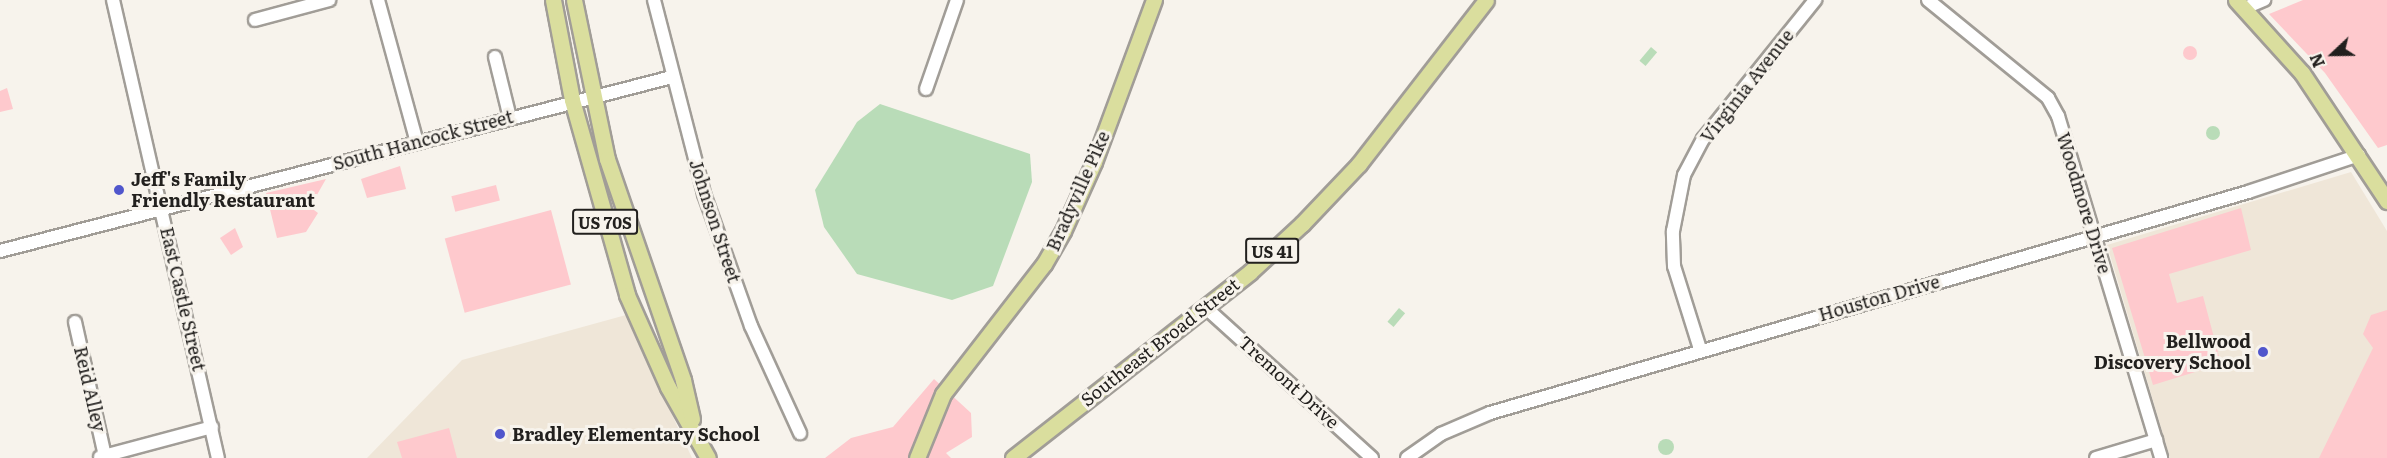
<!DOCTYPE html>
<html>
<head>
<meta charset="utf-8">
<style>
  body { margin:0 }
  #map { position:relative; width:2387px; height:458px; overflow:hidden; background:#f7f3ec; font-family:Literata,serif }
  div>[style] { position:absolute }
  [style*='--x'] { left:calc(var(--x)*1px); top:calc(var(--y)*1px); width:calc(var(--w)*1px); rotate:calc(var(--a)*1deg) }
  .built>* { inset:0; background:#efe6d8 }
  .green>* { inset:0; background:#fec9cd; transform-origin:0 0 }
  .round { border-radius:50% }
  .water>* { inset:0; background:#b9dcb8; transform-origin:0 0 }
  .roads { filter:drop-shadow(2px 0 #a19d97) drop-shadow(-2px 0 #a19d97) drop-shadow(0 2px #a19d97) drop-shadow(0 -2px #a19d97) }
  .minor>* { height:12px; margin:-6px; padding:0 6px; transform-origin:6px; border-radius:6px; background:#fff }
  .major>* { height:15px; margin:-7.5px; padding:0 7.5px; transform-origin:7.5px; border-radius:7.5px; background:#dade9e }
  .dots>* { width:16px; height:16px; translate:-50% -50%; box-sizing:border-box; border:3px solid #f7f3ec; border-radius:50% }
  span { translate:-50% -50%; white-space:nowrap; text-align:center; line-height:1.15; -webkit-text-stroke:6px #f7f3ec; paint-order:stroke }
  .shield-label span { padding:2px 4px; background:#f7f3ec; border:2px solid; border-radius:4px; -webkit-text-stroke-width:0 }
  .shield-label { font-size:16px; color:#22201e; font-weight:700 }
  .street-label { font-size:18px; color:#22201e }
  .poi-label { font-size:18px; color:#22201e; font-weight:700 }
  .left { translate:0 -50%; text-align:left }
  .right { translate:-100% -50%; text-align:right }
  .north { position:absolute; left:2303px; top:24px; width:60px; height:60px; -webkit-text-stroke:4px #f7f3ec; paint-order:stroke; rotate:248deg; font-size:16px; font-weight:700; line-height:24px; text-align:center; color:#22201e }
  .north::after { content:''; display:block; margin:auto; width:21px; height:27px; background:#22201e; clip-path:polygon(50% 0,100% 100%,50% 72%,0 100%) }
</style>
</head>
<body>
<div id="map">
  <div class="built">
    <div style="clip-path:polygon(2351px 172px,2387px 231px,2387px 458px,2170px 458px,2107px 245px)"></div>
    <div style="clip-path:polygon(626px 315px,692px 458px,367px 458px,462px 360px)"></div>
  </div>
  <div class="green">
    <div style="clip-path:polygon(2303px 0,2387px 0,2387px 145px,2378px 148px,2325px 73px,2269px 14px)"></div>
    <div class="round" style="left:2183px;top:46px;width:14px;height:14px"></div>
    <div style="clip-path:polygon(7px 88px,13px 109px,0 112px,0 91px)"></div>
    <div style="clip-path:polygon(400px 166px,406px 189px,367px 198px,361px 179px)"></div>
    <div style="clip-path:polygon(326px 179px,310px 207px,318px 213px,306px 232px,277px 238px,266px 193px)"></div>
    <div style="left:496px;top:185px;width:16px;height:46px;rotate:76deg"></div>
    <div style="clip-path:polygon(2241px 208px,2251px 250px,2169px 274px,2177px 303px,2203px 296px,2221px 364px,2153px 385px,2112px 248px)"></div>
    <div style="left:551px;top:210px;width:77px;height:110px;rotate:75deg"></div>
    <div style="clip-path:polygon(235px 228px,243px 247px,231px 255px,220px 238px)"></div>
    <div style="clip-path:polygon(2387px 310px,2387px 458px,2319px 458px,2373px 348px,2363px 334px,2371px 315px)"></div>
    <div style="clip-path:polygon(934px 379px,971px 413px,972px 437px,946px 453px,951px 458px,825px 458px,851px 438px,893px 427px)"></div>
    <div style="clip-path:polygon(449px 428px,457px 458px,402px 458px,397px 442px)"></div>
  </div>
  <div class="water">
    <div style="left:1651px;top:47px;width:8px;height:18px;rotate:40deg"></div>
    <div style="clip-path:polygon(880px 104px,1030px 154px,1032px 182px,993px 286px,952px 300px,857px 274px,824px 227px,815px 190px,857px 122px)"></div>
    <div class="round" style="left:2206px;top:126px;width:14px;height:14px"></div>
    <div style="left:1399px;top:308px;width:8px;height:18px;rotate:40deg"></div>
    <div class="round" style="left:1658px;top:439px;width:16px;height:16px"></div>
  </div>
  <div class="roads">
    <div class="minor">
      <div style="--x:113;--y:0;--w:470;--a:77.1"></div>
      <div style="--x:378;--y:0;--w:148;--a:74.7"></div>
      <div style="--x:654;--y:0;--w:200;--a:75.5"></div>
      <div style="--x:704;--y:194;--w:140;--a:70.4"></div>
      <div style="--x:751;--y:326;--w:118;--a:65.4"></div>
      <div style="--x:1928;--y:0;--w:155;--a:39.2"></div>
      <div style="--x:2048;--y:98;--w:21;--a:61"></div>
      <div style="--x:2058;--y:116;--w:357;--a:73.2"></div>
      <div style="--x:2245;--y:8;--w:21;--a:-23"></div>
      <div style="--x:255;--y:20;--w:77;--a:-15.1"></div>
      <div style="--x:495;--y:57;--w:63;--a:76.2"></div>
      <div style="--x:926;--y:89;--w:94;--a:-70.8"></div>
      <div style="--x:0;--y:251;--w:694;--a:-14.52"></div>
      <div style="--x:1205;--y:307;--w:225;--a:42.1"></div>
      <div style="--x:75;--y:322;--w:137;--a:77.4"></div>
      <div style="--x:1700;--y:349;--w:87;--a:-107.4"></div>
      <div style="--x:1674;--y:266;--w:35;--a:-92"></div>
      <div style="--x:1673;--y:231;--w:57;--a:-78.9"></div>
      <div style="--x:1684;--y:175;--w:41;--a:-62.2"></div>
      <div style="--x:1703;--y:139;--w:179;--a:-51.1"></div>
      <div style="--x:100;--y:457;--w:116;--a:-15"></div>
      <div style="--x:1407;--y:458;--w:42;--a:-35.2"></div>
      <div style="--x:1441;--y:434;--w:53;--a:-23.2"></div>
      <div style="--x:1490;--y:413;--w:790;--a:-16.25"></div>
      <div style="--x:2248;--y:192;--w:117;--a:-18.4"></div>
      <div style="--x:2096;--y:458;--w:63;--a:-16.7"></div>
    </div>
    <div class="major">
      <div style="--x:553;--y:0;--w:102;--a:79.2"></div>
      <div style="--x:572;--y:100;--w:203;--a:74.2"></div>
      <div style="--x:627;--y:295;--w:101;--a:66"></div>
      <div style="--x:668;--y:387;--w:81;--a:60.6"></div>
      <div style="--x:574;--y:0;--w:162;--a:78.3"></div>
      <div style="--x:607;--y:159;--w:234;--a:71"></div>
      <div style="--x:683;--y:380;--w:40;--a:77"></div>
      <div style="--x:2236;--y:0;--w:98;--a:47.9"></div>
      <div style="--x:2302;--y:73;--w:154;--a:56.4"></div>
      <div style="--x:917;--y:458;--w:69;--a:-67.9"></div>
      <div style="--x:943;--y:394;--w:165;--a:-52.2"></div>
      <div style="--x:1044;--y:264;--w:38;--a:-60"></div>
      <div style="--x:1063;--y:231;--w:76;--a:-65.8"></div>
      <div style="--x:1094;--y:162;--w:173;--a:-69.7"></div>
      <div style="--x:1013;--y:458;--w:301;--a:-38.1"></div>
      <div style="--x:1250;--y:272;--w:71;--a:-42.7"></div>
      <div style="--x:1302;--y:224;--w:83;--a:-46.5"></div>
      <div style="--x:1359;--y:164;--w:207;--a:-52.2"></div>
    </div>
  </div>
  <div class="dots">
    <div style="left:119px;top:190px;background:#5056cc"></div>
    <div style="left:2263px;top:352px;background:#5056cc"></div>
    <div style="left:500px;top:434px;background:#5056cc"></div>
  </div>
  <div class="shield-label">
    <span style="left:605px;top:222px">US 70S</span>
    <span style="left:1272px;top:251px">US 41</span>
  </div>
  <div class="street-label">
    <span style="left:1747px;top:86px;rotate:-52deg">Virginia Avenue</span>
    <span style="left:423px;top:140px;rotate:-15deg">South Hancock Street</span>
    <span style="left:1078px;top:191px;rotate:-66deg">Bradyville Pike</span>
    <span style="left:2084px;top:203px;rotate:73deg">Woodmore Drive</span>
    <span style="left:715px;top:221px;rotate:72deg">Johnson Street</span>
    <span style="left:1879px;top:298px;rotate:-16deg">Houston Drive</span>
    <span style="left:183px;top:299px;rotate:77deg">East Castle Street</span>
    <span style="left:1160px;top:342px;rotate:-38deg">Southeast Broad Street</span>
    <span style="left:1289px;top:382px;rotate:42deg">Tremont Drive</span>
    <span style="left:90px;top:389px;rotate:77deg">Reid Alley</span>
  </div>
  <div class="poi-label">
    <span class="left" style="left:131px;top:190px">Jeff's Family<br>Friendly Restaurant</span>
    <span class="right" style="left:2251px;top:352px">Bellwood<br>Discovery School</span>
    <span class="left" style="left:512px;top:434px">Bradley Elementary School</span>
  </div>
  <div class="north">N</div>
</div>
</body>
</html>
